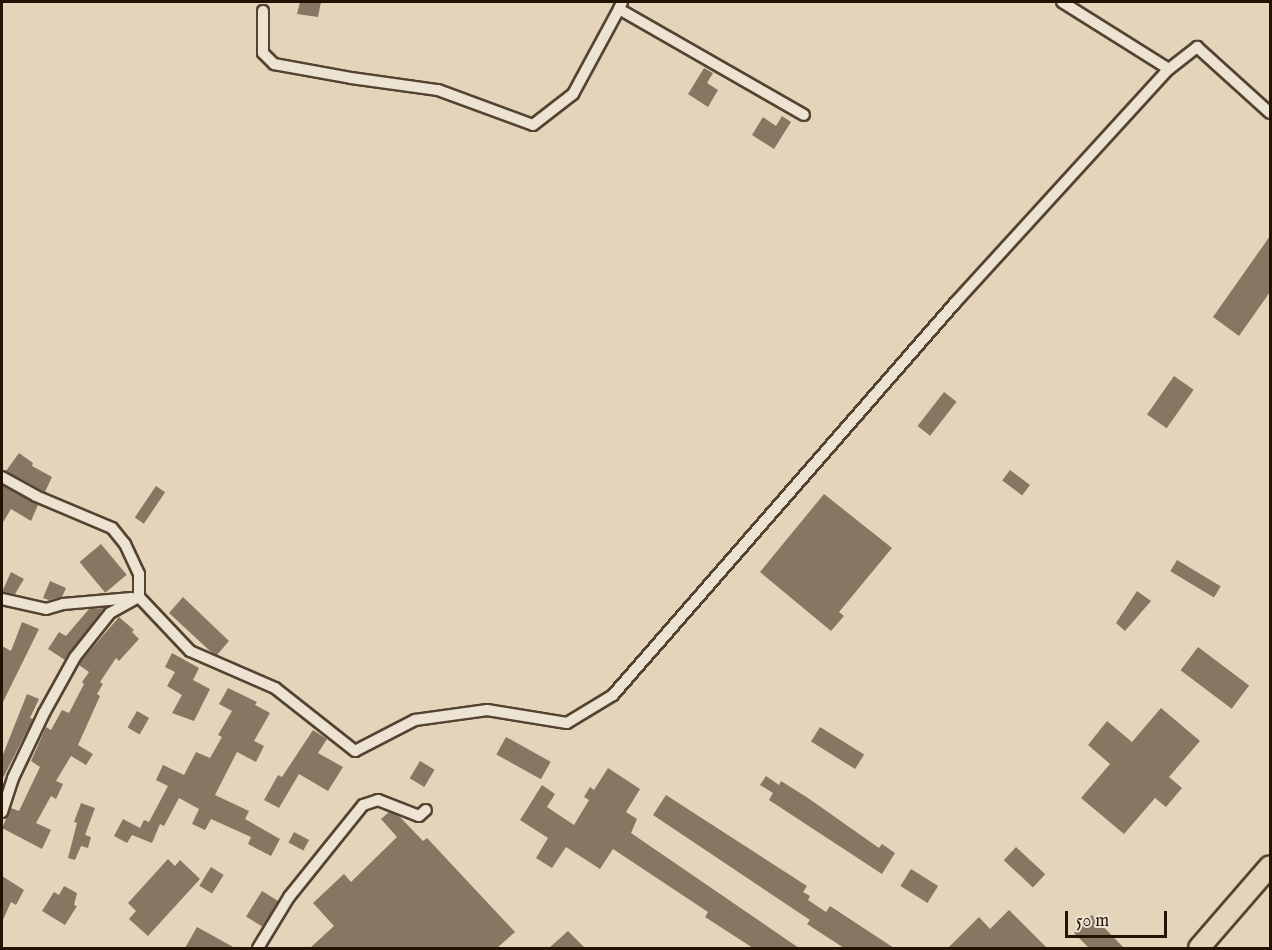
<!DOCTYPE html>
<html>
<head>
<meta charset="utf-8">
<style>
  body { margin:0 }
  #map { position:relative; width:1272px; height:950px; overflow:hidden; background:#e3d4ba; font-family:"IM FELL English",serif }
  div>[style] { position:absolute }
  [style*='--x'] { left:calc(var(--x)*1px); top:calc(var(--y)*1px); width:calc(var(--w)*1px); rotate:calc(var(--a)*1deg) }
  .building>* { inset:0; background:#877762; transform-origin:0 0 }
  .roads { filter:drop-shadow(2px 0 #544330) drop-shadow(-2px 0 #544330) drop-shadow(0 2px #544330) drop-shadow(0 -2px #544330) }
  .street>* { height:10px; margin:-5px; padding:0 5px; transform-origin:5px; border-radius:5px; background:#ede3d2 }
  .highway>* { height:20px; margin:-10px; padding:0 10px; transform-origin:10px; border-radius:10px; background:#e3d4ba }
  span { translate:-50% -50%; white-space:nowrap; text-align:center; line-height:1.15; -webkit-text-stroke:5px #ede3d2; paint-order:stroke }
  .frame { position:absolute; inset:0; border:3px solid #241302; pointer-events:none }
  .scale { position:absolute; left:1065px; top:911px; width:102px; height:27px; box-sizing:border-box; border:3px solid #241302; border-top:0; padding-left:8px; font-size:18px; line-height:21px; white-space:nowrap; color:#241302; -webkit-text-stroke:4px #ede3d2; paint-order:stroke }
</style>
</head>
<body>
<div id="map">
  <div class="building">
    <div style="clip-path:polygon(300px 2px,321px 2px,318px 17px,297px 14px)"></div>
    <div style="clip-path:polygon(704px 68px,713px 73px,707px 83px,718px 90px,708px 107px,688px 94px)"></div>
    <div style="clip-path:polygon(782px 116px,791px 122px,774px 149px,752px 135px,763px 117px,776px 126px)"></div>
    <div style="clip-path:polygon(1270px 236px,1270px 292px,1239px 336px,1213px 317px)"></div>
    <div style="left:1174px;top:376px;width:24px;height:47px;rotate:35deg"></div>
    <div style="left:944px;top:392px;width:16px;height:43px;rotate:38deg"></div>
    <div style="clip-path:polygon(19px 453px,33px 463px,32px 466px,52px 477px,45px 492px,6px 471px)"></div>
    <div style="left:1010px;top:470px;width:25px;height:13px;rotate:37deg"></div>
    <div style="clip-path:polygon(2px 485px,38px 505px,31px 521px,11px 509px,2px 524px)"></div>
    <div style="left:156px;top:486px;width:11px;height:38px;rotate:34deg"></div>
    <div style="clip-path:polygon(824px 494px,892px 548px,839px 612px,844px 616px,831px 631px,760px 572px)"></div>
    <div style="left:101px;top:544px;width:40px;height:28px;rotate:50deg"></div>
    <div style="left:1177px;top:560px;width:51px;height:13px;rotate:31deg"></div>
    <div style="clip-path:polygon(11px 572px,24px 579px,15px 594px,2px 592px)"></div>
    <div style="clip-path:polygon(50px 581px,66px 588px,62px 597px,49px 600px,43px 598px)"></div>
    <div style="clip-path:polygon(1137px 591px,1151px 601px,1125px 631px,1116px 623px)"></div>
    <div style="clip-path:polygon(183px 597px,229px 641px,217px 655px,210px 651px,169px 613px)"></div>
    <div style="clip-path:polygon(104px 608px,65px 660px,48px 649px,59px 632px,66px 636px,89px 609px)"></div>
    <div style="clip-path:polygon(119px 617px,134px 630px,132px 632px,139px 639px,119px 661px,116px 658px,100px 682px,103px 684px,97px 694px,100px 696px,78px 745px,93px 754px,86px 765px,71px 756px,56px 781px,63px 784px,56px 799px,51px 796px,36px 823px,51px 830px,42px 849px,2px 828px,11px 808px,19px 811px,40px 767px,31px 761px,46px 727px,51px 730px,62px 710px,69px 713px,84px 684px,82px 682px,89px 672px,79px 665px,81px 661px)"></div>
    <div style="clip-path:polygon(22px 622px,39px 629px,2px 704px,2px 646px,11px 651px)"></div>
    <div style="left:1198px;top:647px;width:64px;height:29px;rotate:37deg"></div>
    <div style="clip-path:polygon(172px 653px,199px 668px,193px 680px,210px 689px,194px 721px,172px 713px,182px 695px,167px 686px,175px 672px,165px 667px)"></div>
    <div style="clip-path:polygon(228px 688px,257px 702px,255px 705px,270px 713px,254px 741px,264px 746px,256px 762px,237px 752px,215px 795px,249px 811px,245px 819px,280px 839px,271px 856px,248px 844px,251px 837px,211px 819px,205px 830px,192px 824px,199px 809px,179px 798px,164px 826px,160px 824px,152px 843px,132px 835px,127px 843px,114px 836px,123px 819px,140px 828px,144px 820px,149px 822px,168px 786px,156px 780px,163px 765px,184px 775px,196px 752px,210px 758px,222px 737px,218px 735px,232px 711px,219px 704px)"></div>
    <div style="clip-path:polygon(27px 694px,39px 699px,30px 718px,33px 719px,2px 780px,2px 757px)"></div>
    <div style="clip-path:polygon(1161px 708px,1200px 741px,1169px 777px,1182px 788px,1166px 807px,1155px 798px,1124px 834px,1081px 798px,1110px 764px,1088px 745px,1107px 721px,1132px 742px)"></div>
    <div style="left:137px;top:711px;width:14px;height:19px;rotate:30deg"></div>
    <div style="left:820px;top:727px;width:52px;height:17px;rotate:32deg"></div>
    <div style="clip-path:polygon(313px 730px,327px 739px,318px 753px,343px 767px,328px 791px,299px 774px,279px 808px,264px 800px,278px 775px,282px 777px)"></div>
    <div style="left:506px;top:737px;width:51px;height:20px;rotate:29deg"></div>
    <div style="left:420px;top:761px;width:17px;height:20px;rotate:31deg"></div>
    <div style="clip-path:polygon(608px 768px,640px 789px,626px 812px,637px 819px,631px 833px,799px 948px,753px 948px,705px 917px,708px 912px,613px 849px,600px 869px,566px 847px,552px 868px,536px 858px,548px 838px,520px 820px,542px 785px,555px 794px,547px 807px,574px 825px,589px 800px,584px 797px,590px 787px,594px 790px)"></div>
    <div style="clip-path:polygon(766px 776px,779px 785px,781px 781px,808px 798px,879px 848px,882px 844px,895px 853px,882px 874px,769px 800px,773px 793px,760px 785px)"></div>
    <div style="clip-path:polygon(666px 795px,807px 886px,803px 892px,810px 896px,808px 900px,826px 912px,830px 906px,894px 948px,844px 948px,807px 924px,810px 920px,653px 815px)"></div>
    <div style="clip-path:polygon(81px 803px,95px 808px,85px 835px,91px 837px,88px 848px,81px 846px,75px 860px,68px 858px,77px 823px,74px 822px)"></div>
    <div style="clip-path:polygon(389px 812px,399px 816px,423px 841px,427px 838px,515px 932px,497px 948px,310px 948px,334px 926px,313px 903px,344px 874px,351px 882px,397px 837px,381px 819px)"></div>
    <div style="left:294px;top:832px;width:17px;height:12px;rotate:28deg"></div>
    <div style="left:1016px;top:847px;width:40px;height:18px;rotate:43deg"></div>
    <div style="clip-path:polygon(168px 859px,175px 866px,180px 860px,200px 879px,148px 936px,129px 919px,136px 911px,128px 903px)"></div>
    <div style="left:211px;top:867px;width:15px;height:22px;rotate:32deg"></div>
    <div style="left:911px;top:869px;width:32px;height:20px;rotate:32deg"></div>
    <div style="clip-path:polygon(2px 876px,24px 890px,16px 905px,11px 902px,2px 922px)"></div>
    <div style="clip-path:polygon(64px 886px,77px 893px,74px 905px,77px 906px,65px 925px,42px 911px,54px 892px,59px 895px)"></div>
    <div style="left:262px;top:891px;width:19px;height:30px;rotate:32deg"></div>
    <div style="clip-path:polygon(1009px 910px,1047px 948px,948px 948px,979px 917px,990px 929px)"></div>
    <div style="clip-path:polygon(1092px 915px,1124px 948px,1089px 948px,1074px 933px)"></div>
    <div style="clip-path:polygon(197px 927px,235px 948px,185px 948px)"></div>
    <div style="clip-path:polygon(568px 931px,585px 948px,549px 948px)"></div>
  </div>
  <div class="roads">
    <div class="street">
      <div style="--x:622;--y:2;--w:8;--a:113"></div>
      <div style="--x:619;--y:9;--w:213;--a:29.8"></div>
      <div style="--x:1062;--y:2;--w:126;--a:32.1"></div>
      <div style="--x:1169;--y:69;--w:36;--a:-38"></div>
      <div style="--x:1197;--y:47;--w:98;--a:42.1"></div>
      <div style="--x:263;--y:11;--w:42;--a:90"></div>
      <div style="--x:263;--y:53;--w:16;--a:45"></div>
      <div style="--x:274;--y:64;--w:78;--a:10.3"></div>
      <div style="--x:351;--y:78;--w:88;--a:7.9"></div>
      <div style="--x:438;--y:90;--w:101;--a:20.2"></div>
      <div style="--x:533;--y:125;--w:51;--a:-37.8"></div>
      <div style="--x:573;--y:94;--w:97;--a:-61.6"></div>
      <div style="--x:2;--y:477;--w:39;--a:29"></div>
      <div style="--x:36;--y:496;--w:82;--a:22.8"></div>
      <div style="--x:112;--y:528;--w:21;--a:51"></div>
      <div style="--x:125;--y:544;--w:33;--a:65"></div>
      <div style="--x:139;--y:574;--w:23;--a:90"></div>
      <div style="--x:139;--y:597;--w:74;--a:46.6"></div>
      <div style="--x:190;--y:651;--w:93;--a:23.5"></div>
      <div style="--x:275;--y:688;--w:102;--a:38.2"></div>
      <div style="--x:355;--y:751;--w:68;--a:-27.3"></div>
      <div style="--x:415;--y:720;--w:73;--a:-7.9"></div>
      <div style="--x:487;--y:710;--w:81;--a:9.2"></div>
      <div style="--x:567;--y:723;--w:54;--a:-31.3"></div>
      <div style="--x:613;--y:695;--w:520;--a:-48.9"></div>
      <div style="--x:955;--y:303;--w:317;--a:-47.6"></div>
      <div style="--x:2;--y:599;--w:45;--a:12.8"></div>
      <div style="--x:46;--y:609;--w:18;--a:-16"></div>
      <div style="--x:63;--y:604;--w:69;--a:-5"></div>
      <div style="--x:2;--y:812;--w:36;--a:-72"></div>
      <div style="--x:13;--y:778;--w:72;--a:-64.5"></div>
      <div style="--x:44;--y:713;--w:64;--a:-61"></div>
      <div style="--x:75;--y:657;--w:56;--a:-51.5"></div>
      <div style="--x:110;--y:613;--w:33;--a:-29"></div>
      <div style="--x:258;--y:948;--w:60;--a:-58.7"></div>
      <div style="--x:289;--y:897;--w:118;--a:-51.2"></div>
      <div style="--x:363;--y:805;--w:16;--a:-18"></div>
      <div style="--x:378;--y:800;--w:44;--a:21.3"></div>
      <div style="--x:419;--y:816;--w:9;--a:-41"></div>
    </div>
    <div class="highway">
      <div style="--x:1199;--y:948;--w:108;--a:-49.1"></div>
    </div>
  </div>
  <div class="frame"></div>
  <div class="scale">50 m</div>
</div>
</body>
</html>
